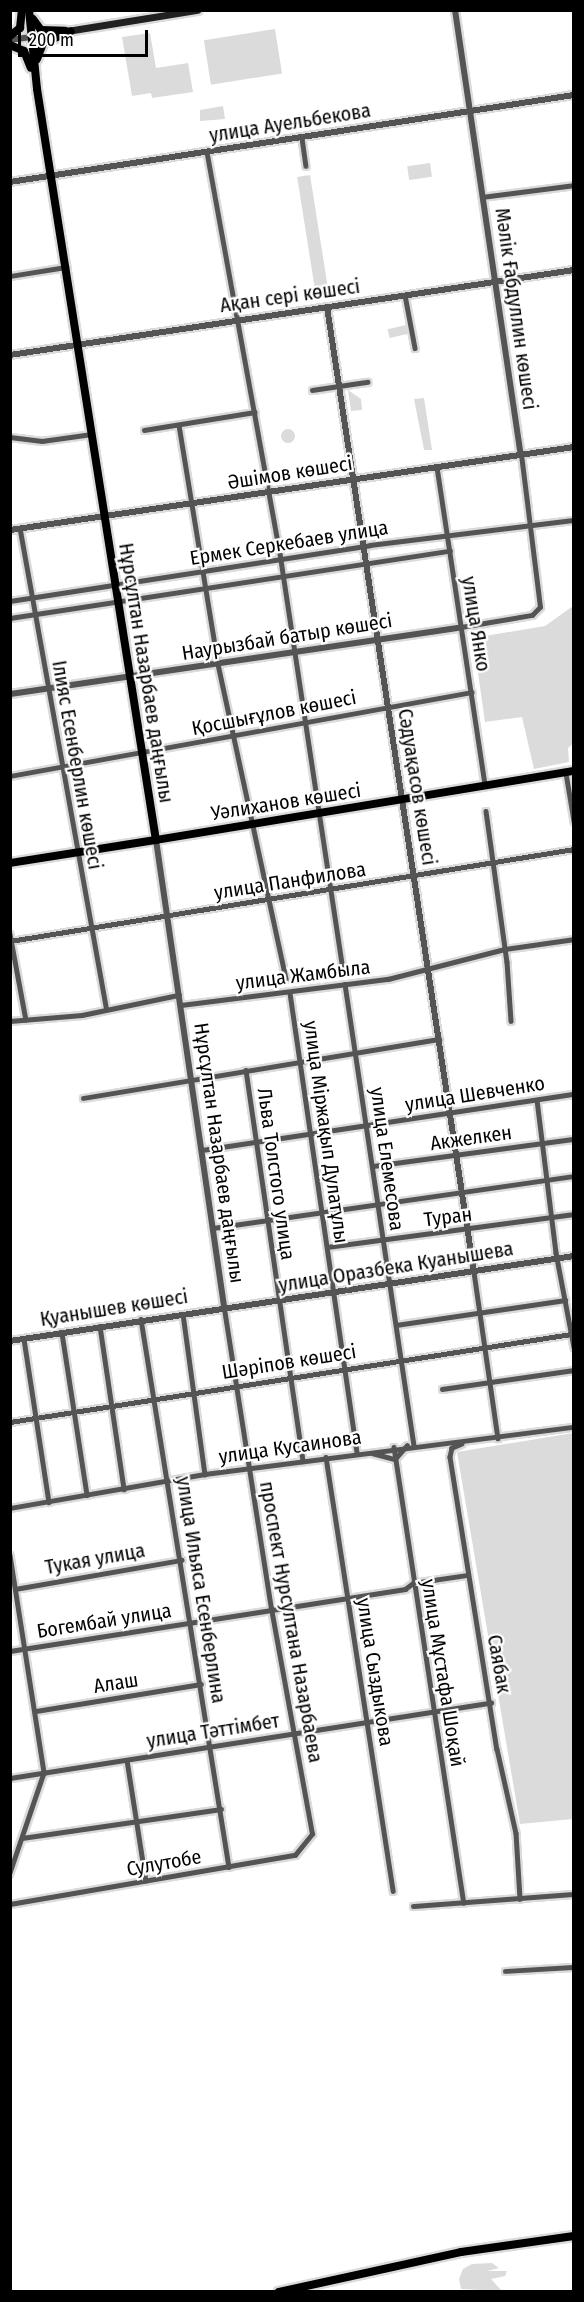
<!DOCTYPE html>
<html>
<head>
<meta charset="utf-8">
<style>
  body { margin:0 }
  #map { position:relative; width:584px; height:2302px; overflow:hidden; background:#fff; font-family:"Fira Sans Condensed",sans-serif }
  div>[style] { position:absolute }
  [style*='--x'] { left:calc(var(--x)*1px); top:calc(var(--y)*1px); width:calc(var(--w)*1px); rotate:calc(var(--a)*1deg) }
  .green>* { inset:0; background:#dbdbdb; transform-origin:0 0 }
  .round { border-radius:50% }
  .roads { filter:drop-shadow(2px 0 #dbdbdb) drop-shadow(-2px 0 #dbdbdb) drop-shadow(0 2px #dbdbdb) drop-shadow(0 -2px #dbdbdb) }
  .minor>* { height:4.5px; margin:-2.25px; padding:0 2.25px; transform-origin:2.25px; border-radius:2.25px; background:#545454 }
  .tertiary>* { height:6px; margin:-3px; padding:0 3px; transform-origin:3px; border-radius:3px; background:#545454 }
  .secondary>* { height:7px; margin:-3.5px; padding:0 3.5px; transform-origin:3.5px; border-radius:3.5px; background:#212121 }
  .primary>* { height:8px; margin:-4px; padding:0 4px; transform-origin:4px; border-radius:4px; background:#000 }
  .trunk>* { height:8px; margin:-4px; padding:0 4px; transform-origin:4px; border-radius:4px; background:#000 }
  span { translate:-50% -50%; white-space:nowrap; text-align:center; line-height:1.15; -webkit-text-stroke:4.5px #fff; paint-order:stroke }
  .street-label { font-size:20px; color:#000 }
  .frame { position:absolute; inset:0; border:12px solid #000; pointer-events:none }
  .scale { position:absolute; left:18px; top:30px; width:130px; height:27px; box-sizing:border-box; border:3px solid #000; border-top:0; padding-left:8px; font-size:18px; line-height:21px; white-space:nowrap; color:#000; -webkit-text-stroke:4px #fff; paint-order:stroke }
</style>
</head>
<body>
<div id="map">
  <div class="green">
    <div style="left:275px;top:29px;width:45px;height:72px;rotate:81deg"></div>
    <div style="clip-path:polygon(150px 33px,156px 68px,188px 63px,193px 92px,152px 98px,151px 93px,132px 96px,122px 37px)"></div>
    <div style="clip-path:polygon(223px 106px,225px 119px,200px 121px,200px 110px)"></div>
    <div style="left:430px;top:163px;width:14px;height:23px;rotate:82deg"></div>
    <div style="left:310px;top:175px;width:122px;height:13px;rotate:81deg"></div>
    <div style="left:406px;top:325px;width:9px;height:19px;rotate:77deg"></div>
    <div style="clip-path:polygon(348px 390px,361px 399px,362px 410px,351px 411px)"></div>
    <div style="clip-path:polygon(424px 398px,432px 450px,424px 450px,414px 399px)"></div>
    <div class="round" style="left:281px;top:429px;width:14px;height:14px"></div>
    <div style="clip-path:polygon(573px 606px,574px 743px,568px 748px,569px 762px,534px 769px,522px 717px,485px 722px,473px 638px,545px 626px)"></div>
    <div style="clip-path:polygon(573px 1433px,573px 1819px,520px 1824px,457px 1452px)"></div>
    <div style="clip-path:polygon(472px 2264px,492px 2263px,499px 2268px,487px 2271px,507px 2271px,505px 2276px,491px 2279px,502px 2291px,461px 2289px,459px 2279px,463px 2269px)"></div>
  </div>
  <div class="roads">
    <div class="minor">
      <div style="--x:302;--y:138;--w:28;--a:82"></div>
      <div style="--x:207;--y:152;--w:415;--a:79.7"></div>
      <div style="--x:281;--y:560;--w:414;--a:81.4"></div>
      <div style="--x:482;--y:197;--w:93;--a:-7.4"></div>
      <div style="--x:10;--y:276;--w:57;--a:-9.1"></div>
      <div style="--x:405;--y:295;--w:54;--a:79.3"></div>
      <div style="--x:312;--y:390;--w:56;--a:-8.3"></div>
      <div style="--x:179;--y:425;--w:242;--a:80.7"></div>
      <div style="--x:218;--y:664;--w:322;--a:77.8"></div>
      <div style="--x:144;--y:430;--w:112;--a:-9.2"></div>
      <div style="--x:10;--y:437;--w:32;--a:7"></div>
      <div style="--x:42;--y:441;--w:50;--a:-8"></div>
      <div style="--x:437;--y:467;--w:322;--a:81.4"></div>
      <div style="--x:20;--y:528;--w:487;--a:79.8"></div>
      <div style="--x:10;--y:601;--w:364;--a:-8.8"></div>
      <div style="--x:370;--y:545;--w:206;--a:-7"></div>
      <div style="--x:10;--y:618;--w:445;--a:-8.7"></div>
      <div style="--x:461;--y:627;--w:72;--a:-9.6"></div>
      <div style="--x:532;--y:615;--w:11;--a:-45"></div>
      <div style="--x:540;--y:607;--w:153;--a:-97.1"></div>
      <div style="--x:566;--y:773;--w:49;--a:80.5"></div>
      <div style="--x:10;--y:776;--w:469;--a:-10.3"></div>
      <div style="--x:486;--y:811;--w:152;--a:82.1"></div>
      <div style="--x:507;--y:962;--w:59;--a:86.1"></div>
      <div style="--x:10;--y:934;--w:87;--a:79.5"></div>
      <div style="--x:10;--y:941;--w:571;--a:-9.26"></div>
      <div style="--x:345;--y:984;--w:466;--a:81.5"></div>
      <div style="--x:290;--y:993;--w:465;--a:81.7"></div>
      <div style="--x:181;--y:1005;--w:209;--a:-7.2"></div>
      <div style="--x:388;--y:979;--w:121;--a:-14.4"></div>
      <div style="--x:505;--y:949;--w:70;--a:-8.2"></div>
      <div style="--x:10;--y:1021;--w:72;--a:-4.8"></div>
      <div style="--x:82;--y:1015;--w:99;--a:-11.7"></div>
      <div style="--x:246;--y:1070;--w:394;--a:81.7"></div>
      <div style="--x:83;--y:1098;--w:361;--a:-9.4"></div>
      <div style="--x:537;--y:1100;--w:154;--a:82.9"></div>
      <div style="--x:556;--y:1253;--w:96;--a:79.2"></div>
      <div style="--x:202;--y:1150;--w:376;--a:-8.6"></div>
      <div style="--x:373;--y:1166;--w:203;--a:-7.7"></div>
      <div style="--x:213;--y:1228;--w:365;--a:-8.2"></div>
      <div style="--x:327;--y:1247;--w:249;--a:-7.6"></div>
      <div style="--x:474;--y:1272;--w:168;--a:81.8"></div>
      <div style="--x:183;--y:1314;--w:162;--a:82.2"></div>
      <div style="--x:141;--y:1319;--w:555;--a:80.88"></div>
      <div style="--x:396;--y:1325;--w:171;--a:-8.4"></div>
      <div style="--x:100;--y:1326;--w:165;--a:81.6"></div>
      <div style="--x:62;--y:1333;--w:164;--a:81.2"></div>
      <div style="--x:24;--y:1339;--w:165;--a:81.3"></div>
      <div style="--x:442;--y:1389;--w:133;--a:-8.2"></div>
      <div style="--x:10;--y:1422;--w:568;--a:-8.91"></div>
      <div style="--x:462;--y:1444;--w:11;--a:158"></div>
      <div style="--x:452;--y:1448;--w:9;--a:103"></div>
      <div style="--x:450;--y:1457;--w:296;--a:80.9"></div>
      <div style="--x:497;--y:1749;--w:86;--a:77.3"></div>
      <div style="--x:516;--y:1833;--w:66;--a:86.5"></div>
      <div style="--x:394;--y:1447;--w:461;--a:81.3"></div>
      <div style="--x:372;--y:1453;--w:24;--a:15"></div>
      <div style="--x:395;--y:1459;--w:18;--a:-49"></div>
      <div style="--x:326;--y:1457;--w:439;--a:81.2"></div>
      <div style="--x:10;--y:1508;--w:198;--a:-9.9"></div>
      <div style="--x:205;--y:1474;--w:372;--a:-7.3"></div>
      <div style="--x:10;--y:1555;--w:221;--a:81.1"></div>
      <div style="--x:44;--y:1773;--w:106;--a:108.8"></div>
      <div style="--x:15;--y:1589;--w:169;--a:-9.9"></div>
      <div style="--x:10;--y:1651;--w:400;--a:-8.9"></div>
      <div style="--x:405;--y:1589;--w:10;--a:-37"></div>
      <div style="--x:413;--y:1583;--w:55;--a:-8.4"></div>
      <div style="--x:36;--y:1711;--w:167;--a:-9.3"></div>
      <div style="--x:127;--y:1760;--w:122;--a:81.1"></div>
      <div style="--x:10;--y:1778;--w:487;--a:-8.9"></div>
      <div style="--x:22;--y:1838;--w:201;--a:-8.3"></div>
      <div style="--x:10;--y:1904;--w:289;--a:-9.8"></div>
      <div style="--x:295;--y:1855;--w:27;--a:-51"></div>
      <div style="--x:312;--y:1834;--w:229;--a:-100.3"></div>
      <div style="--x:271;--y:1609;--w:305;--a:-98.9"></div>
      <div style="--x:413;--y:1906;--w:161;--a:-4.3"></div>
      <div style="--x:505;--y:1971;--w:69;--a:-3.3"></div>
    </div>
    <div class="tertiary">
      <div style="--x:455;--y:10;--w:450;--a:81.6"></div>
      <div style="--x:10;--y:40;--w:21;--a:-8"></div>
      <div style="--x:10;--y:182;--w:571;--a:-8.77"></div>
      <div style="--x:327;--y:307;--w:976;--a:81.34"></div>
      <div style="--x:10;--y:355;--w:570;--a:-8.57"></div>
      <div style="--x:10;--y:530;--w:570;--a:-8.37"></div>
      <div style="--x:10;--y:694;--w:456;--a:-8.4"></div>
      <div style="--x:156;--y:840;--w:473;--a:81.7"></div>
      <div style="--x:10;--y:1341;--w:570;--a:-8.57"></div>
    </div>
    <div class="secondary">
      <div style="--x:67;--y:31;--w:132;--a:-9.2"></div>
      <div style="--x:31;--y:37;--w:25;--a:-9"></div>
    </div>
    <div class="primary">
      <div style="--x:10;--y:863;--w:148;--a:-9"></div>
      <div style="--x:279;--y:2292;--w:186;--a:-12.4"></div>
      <div style="--x:461;--y:2252;--w:114;--a:-8.1"></div>
    </div>
    <div class="trunk">
      <div style="--x:29;--y:10;--w:79;--a:84.2"></div>
      <div style="--x:37;--y:89;--w:760;--a:81"></div>
      <div style="--x:156;--y:840;--w:424;--a:-9.4"></div>
      <div style="--x:33;--y:19;--w:14;--a:54"></div>
      <div style="--x:41;--y:30;--w:24;--a:2"></div>
      <div style="--x:10;--y:36;--w:13;--a:-39"></div>
      <div style="--x:20;--y:28;--w:18;--a:-84"></div>
      <div style="--x:10;--y:45;--w:15;--a:23"></div>
      <div style="--x:24;--y:51;--w:18;--a:68"></div>
      <div style="--x:37;--y:59;--w:17;--a:-69"></div>
      <div style="--x:43;--y:43;--w:30;--a:-23"></div>
    </div>
  </div>
  <div class="street-label">
    <span style="left:290px;top:123px;rotate:-9deg">улица Ауельбекова</span>
    <span style="left:290px;top:296px;rotate:-8deg">Ақан сері көшесі</span>
    <span style="left:516px;top:309px;rotate:82deg">Мәлік Ғабдуллин көшесі</span>
    <span style="left:290px;top:473px;rotate:-9deg">Әшімов көшесі</span>
    <span style="left:289px;top:543px;rotate:-9deg">Ермек Серкебаев улица</span>
    <span style="left:476px;top:624px;rotate:81deg">улица Янко</span>
    <span style="left:287px;top:637px;rotate:-9deg">Наурызбай батыр көшесі</span>
    <span style="left:146px;top:673px;rotate:81deg">Нұрсұлтан Назарбаев даңғылы</span>
    <span style="left:274px;top:713px;rotate:-11deg">Қосшығұлов көшесі</span>
    <span style="left:77px;top:765px;rotate:80deg">Ілияс Есенберлин көшесі</span>
    <span style="left:417px;top:787px;rotate:81deg">Сәдуақасов көшесі</span>
    <span style="left:286px;top:802px;rotate:-9deg">Уәлиханов көшесі</span>
    <span style="left:290px;top:881px;rotate:-9deg">улица Панфилова</span>
    <span style="left:303px;top:975px;rotate:-7deg">улица Жамбыла</span>
    <span style="left:475px;top:1094px;rotate:-9deg">улица Шевченко</span>
    <span style="left:326px;top:1132px;rotate:82deg">улица Міржақып Дулатұлы</span>
    <span style="left:471px;top:1138px;rotate:-8deg">Акжелкен</span>
    <span style="left:219px;top:1153px;rotate:82deg">Нұрсұлтан Назарбаев даңғылы</span>
    <span style="left:387px;top:1159px;rotate:82deg">улица Елемесова</span>
    <span style="left:276px;top:1174px;rotate:82deg">Льва Толстого улица</span>
    <span style="left:448px;top:1217px;rotate:-7deg">Туран</span>
    <span style="left:396px;top:1267px;rotate:-9deg">улица Оразбека Куанышева</span>
    <span style="left:114px;top:1308px;rotate:-9deg">Қуанышев көшесі</span>
    <span style="left:289px;top:1362px;rotate:-9deg">Шәріпов көшесі</span>
    <span style="left:290px;top:1447px;rotate:-8deg">улица Кусаинова</span>
    <span style="left:95px;top:1559px;rotate:-10deg">Тукая улица</span>
    <span style="left:201px;top:1590px;rotate:81deg">улица Ильяса Есенберлина</span>
    <span style="left:104px;top:1621px;rotate:-9deg">Богембай улица</span>
    <span style="left:291px;top:1622px;rotate:80deg">проспект Нурсултана Назарбаева</span>
    <span style="left:499px;top:1664px;rotate:80deg">Саябак</span>
    <span style="left:375px;top:1672px;rotate:81deg">улица Сыздыкова</span>
    <span style="left:443px;top:1673px;rotate:81deg">улица Мұстафа Шоқай</span>
    <span style="left:116px;top:1683px;rotate:-9deg">Алаш</span>
    <span style="left:213px;top:1731px;rotate:-9deg">улица Тәттімбет</span>
    <span style="left:164px;top:1863px;rotate:-10deg">Сулутобе</span>
  </div>
  <div class="frame"></div>
  <div class="scale">200 m</div>
</div>
</body>
</html>
